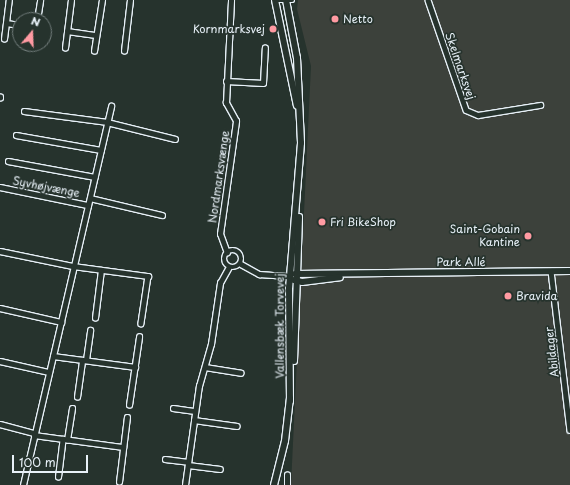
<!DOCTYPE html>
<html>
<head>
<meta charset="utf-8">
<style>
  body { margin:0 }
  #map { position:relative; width:570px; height:485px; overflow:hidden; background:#26332d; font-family:"Playpen Sans",sans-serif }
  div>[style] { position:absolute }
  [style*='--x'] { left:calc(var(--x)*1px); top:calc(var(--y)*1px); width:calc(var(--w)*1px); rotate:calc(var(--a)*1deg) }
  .built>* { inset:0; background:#3c413b }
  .roads { filter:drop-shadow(1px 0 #e8f1f8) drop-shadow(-1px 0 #e8f1f8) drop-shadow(0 1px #e8f1f8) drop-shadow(0 -1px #e8f1f8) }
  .street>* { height:4.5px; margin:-2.25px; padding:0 2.25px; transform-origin:2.25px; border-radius:2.25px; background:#26332d }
  .street>.ring { margin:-2.25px; padding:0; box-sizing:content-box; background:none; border:4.5px solid #26332d; border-radius:50% }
  .secondary>* { height:6px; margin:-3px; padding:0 3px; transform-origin:3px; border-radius:3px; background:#26332d }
  .dots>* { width:11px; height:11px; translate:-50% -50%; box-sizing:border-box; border:2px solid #26332d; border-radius:50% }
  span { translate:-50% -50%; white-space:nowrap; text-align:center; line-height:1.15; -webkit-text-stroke:3.5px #26332d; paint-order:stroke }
  .poi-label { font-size:11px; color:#e8f1f8 }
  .left { translate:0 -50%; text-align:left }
  .right { translate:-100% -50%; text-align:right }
  .street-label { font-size:11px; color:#e8f1f8 }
  .north { position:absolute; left:12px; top:12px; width:40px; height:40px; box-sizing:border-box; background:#26332d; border:1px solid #747f7e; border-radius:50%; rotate:19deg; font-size:11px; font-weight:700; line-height:16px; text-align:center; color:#e8f1f8 }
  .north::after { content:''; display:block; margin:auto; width:14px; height:18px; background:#ff9aa2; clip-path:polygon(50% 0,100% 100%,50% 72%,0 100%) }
  .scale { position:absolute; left:12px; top:455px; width:76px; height:18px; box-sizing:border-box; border:2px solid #e8f1f8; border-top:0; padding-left:5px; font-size:12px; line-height:14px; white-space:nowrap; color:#e8f1f8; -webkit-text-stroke:3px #26332d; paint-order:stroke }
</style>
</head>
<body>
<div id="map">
  <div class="built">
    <div style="clip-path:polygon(298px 0,570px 0,570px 485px,291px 485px,311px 66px,297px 9px)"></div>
  </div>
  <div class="roads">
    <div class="street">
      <div style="--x:278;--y:0;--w:14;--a:0"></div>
      <div style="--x:428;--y:0;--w:116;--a:70.9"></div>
      <div style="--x:466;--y:110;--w:13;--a:23"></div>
      <div style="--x:478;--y:115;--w:63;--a:-9.2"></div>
      <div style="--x:37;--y:20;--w:20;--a:-81"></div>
      <div style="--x:6;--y:23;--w:14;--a:8"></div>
      <div style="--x:67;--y:31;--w:29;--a:8"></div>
      <div style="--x:4;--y:39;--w:39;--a:-83"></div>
      <div style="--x:65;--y:48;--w:48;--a:-82.9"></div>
      <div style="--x:94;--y:51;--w:52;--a:-81.1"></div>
      <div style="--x:124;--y:51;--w:51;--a:-83.3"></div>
      <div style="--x:226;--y:81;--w:37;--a:3"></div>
      <div style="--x:263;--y:83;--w:35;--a:-87"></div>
      <div style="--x:0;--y:98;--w:1;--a:-90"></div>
      <div style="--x:24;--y:111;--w:84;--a:7.5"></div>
      <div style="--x:107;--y:122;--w:70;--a:14"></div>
      <div style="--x:16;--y:135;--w:86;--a:10"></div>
      <div style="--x:8;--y:161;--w:88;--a:10.4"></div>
      <div style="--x:0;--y:187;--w:90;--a:11.6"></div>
      <div style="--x:90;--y:198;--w:74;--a:13.3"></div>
      <div class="ring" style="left:224px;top:250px;width:13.5px;height:13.5px"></div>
      <div style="--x:0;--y:251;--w:75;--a:11.6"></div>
      <div style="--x:73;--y:266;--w:76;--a:7.6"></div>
      <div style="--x:148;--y:276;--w:48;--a:98.5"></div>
      <div style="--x:227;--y:253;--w:20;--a:-110"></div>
      <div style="--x:220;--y:234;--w:114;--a:-81.9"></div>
      <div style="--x:236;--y:121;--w:21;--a:-119"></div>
      <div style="--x:226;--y:103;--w:103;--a:-87.2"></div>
      <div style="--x:241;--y:264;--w:21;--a:29"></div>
      <div style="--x:259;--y:274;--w:31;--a:4"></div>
      <div style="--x:551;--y:271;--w:160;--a:83.2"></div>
      <div style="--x:0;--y:308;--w:63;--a:12.9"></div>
      <div style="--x:95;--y:318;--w:48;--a:-82.9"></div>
      <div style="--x:53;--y:356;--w:83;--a:7.6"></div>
      <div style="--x:86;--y:360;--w:30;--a:-82"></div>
      <div style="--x:0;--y:361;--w:50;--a:12.7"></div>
      <div style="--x:205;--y:367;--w:36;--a:9"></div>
      <div style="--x:77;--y:397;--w:37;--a:-82"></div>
      <div style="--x:129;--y:405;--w:69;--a:-81.6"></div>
      <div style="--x:173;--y:408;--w:22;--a:8"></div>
      <div style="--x:194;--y:420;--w:43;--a:7.9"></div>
      <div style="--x:0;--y:424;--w:35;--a:15"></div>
      <div style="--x:34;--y:435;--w:90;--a:7.7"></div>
      <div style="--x:67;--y:440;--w:32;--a:-81"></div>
      <div style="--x:165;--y:459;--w:23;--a:7"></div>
      <div style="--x:188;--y:465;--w:32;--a:7"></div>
      <div style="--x:58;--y:477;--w:38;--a:-83"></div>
      <div style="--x:119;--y:482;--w:65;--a:-83"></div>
      <div style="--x:23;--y:485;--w:389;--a:-76.9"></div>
      <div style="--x:185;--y:485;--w:100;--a:-82"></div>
      <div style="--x:199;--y:386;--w:44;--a:-74.1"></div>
      <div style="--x:211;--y:344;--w:62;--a:-81.6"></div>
      <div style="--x:220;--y:283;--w:18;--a:-61"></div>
      <div style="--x:287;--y:485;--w:10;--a:-90"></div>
    </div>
    <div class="secondary">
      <div style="--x:275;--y:0;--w:108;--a:78.3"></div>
      <div style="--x:286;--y:0;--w:59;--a:79.3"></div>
      <div style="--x:297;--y:58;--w:85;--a:87.3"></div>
      <div style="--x:301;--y:143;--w:145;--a:94.7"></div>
      <div style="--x:289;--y:288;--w:113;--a:89.5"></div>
      <div style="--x:295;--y:274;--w:275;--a:-0.6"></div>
      <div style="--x:294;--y:280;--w:8;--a:14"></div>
      <div style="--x:302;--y:282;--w:38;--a:-7"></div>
      <div style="--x:294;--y:361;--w:144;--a:-88"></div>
      <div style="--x:274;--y:485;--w:45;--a:-76"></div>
      <div style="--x:285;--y:441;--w:43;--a:-83.4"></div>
    </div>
  </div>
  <div class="dots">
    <div style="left:335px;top:19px;background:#ff9aa2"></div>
    <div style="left:273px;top:29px;background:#ff9aa2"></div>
    <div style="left:322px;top:222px;background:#ff9aa2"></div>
    <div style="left:528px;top:236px;background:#ff9aa2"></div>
    <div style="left:508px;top:296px;background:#ff9aa2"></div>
  </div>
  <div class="poi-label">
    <span class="left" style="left:343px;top:19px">Netto</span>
    <span class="right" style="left:265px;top:29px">Kornmarksvej</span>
    <span class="left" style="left:330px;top:222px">Fri BikeShop</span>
    <span class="right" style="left:520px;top:236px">Saint-Gobain<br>Kantine</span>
    <span class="left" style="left:516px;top:296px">Bravida</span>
  </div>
  <div class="street-label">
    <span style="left:460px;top:66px;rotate:71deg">Skelmarksvej</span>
    <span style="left:219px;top:177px;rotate:-82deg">Nordmarksvænge</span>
    <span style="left:46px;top:187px;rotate:11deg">Syvhøjvænge</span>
    <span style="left:461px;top:262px">Park Allé</span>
    <span style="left:280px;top:326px;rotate:-90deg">Vallensbæk Torvevej</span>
    <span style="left:552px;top:352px;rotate:-97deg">Abildager</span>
  </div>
  <div class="north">N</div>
  <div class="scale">100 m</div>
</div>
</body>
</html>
